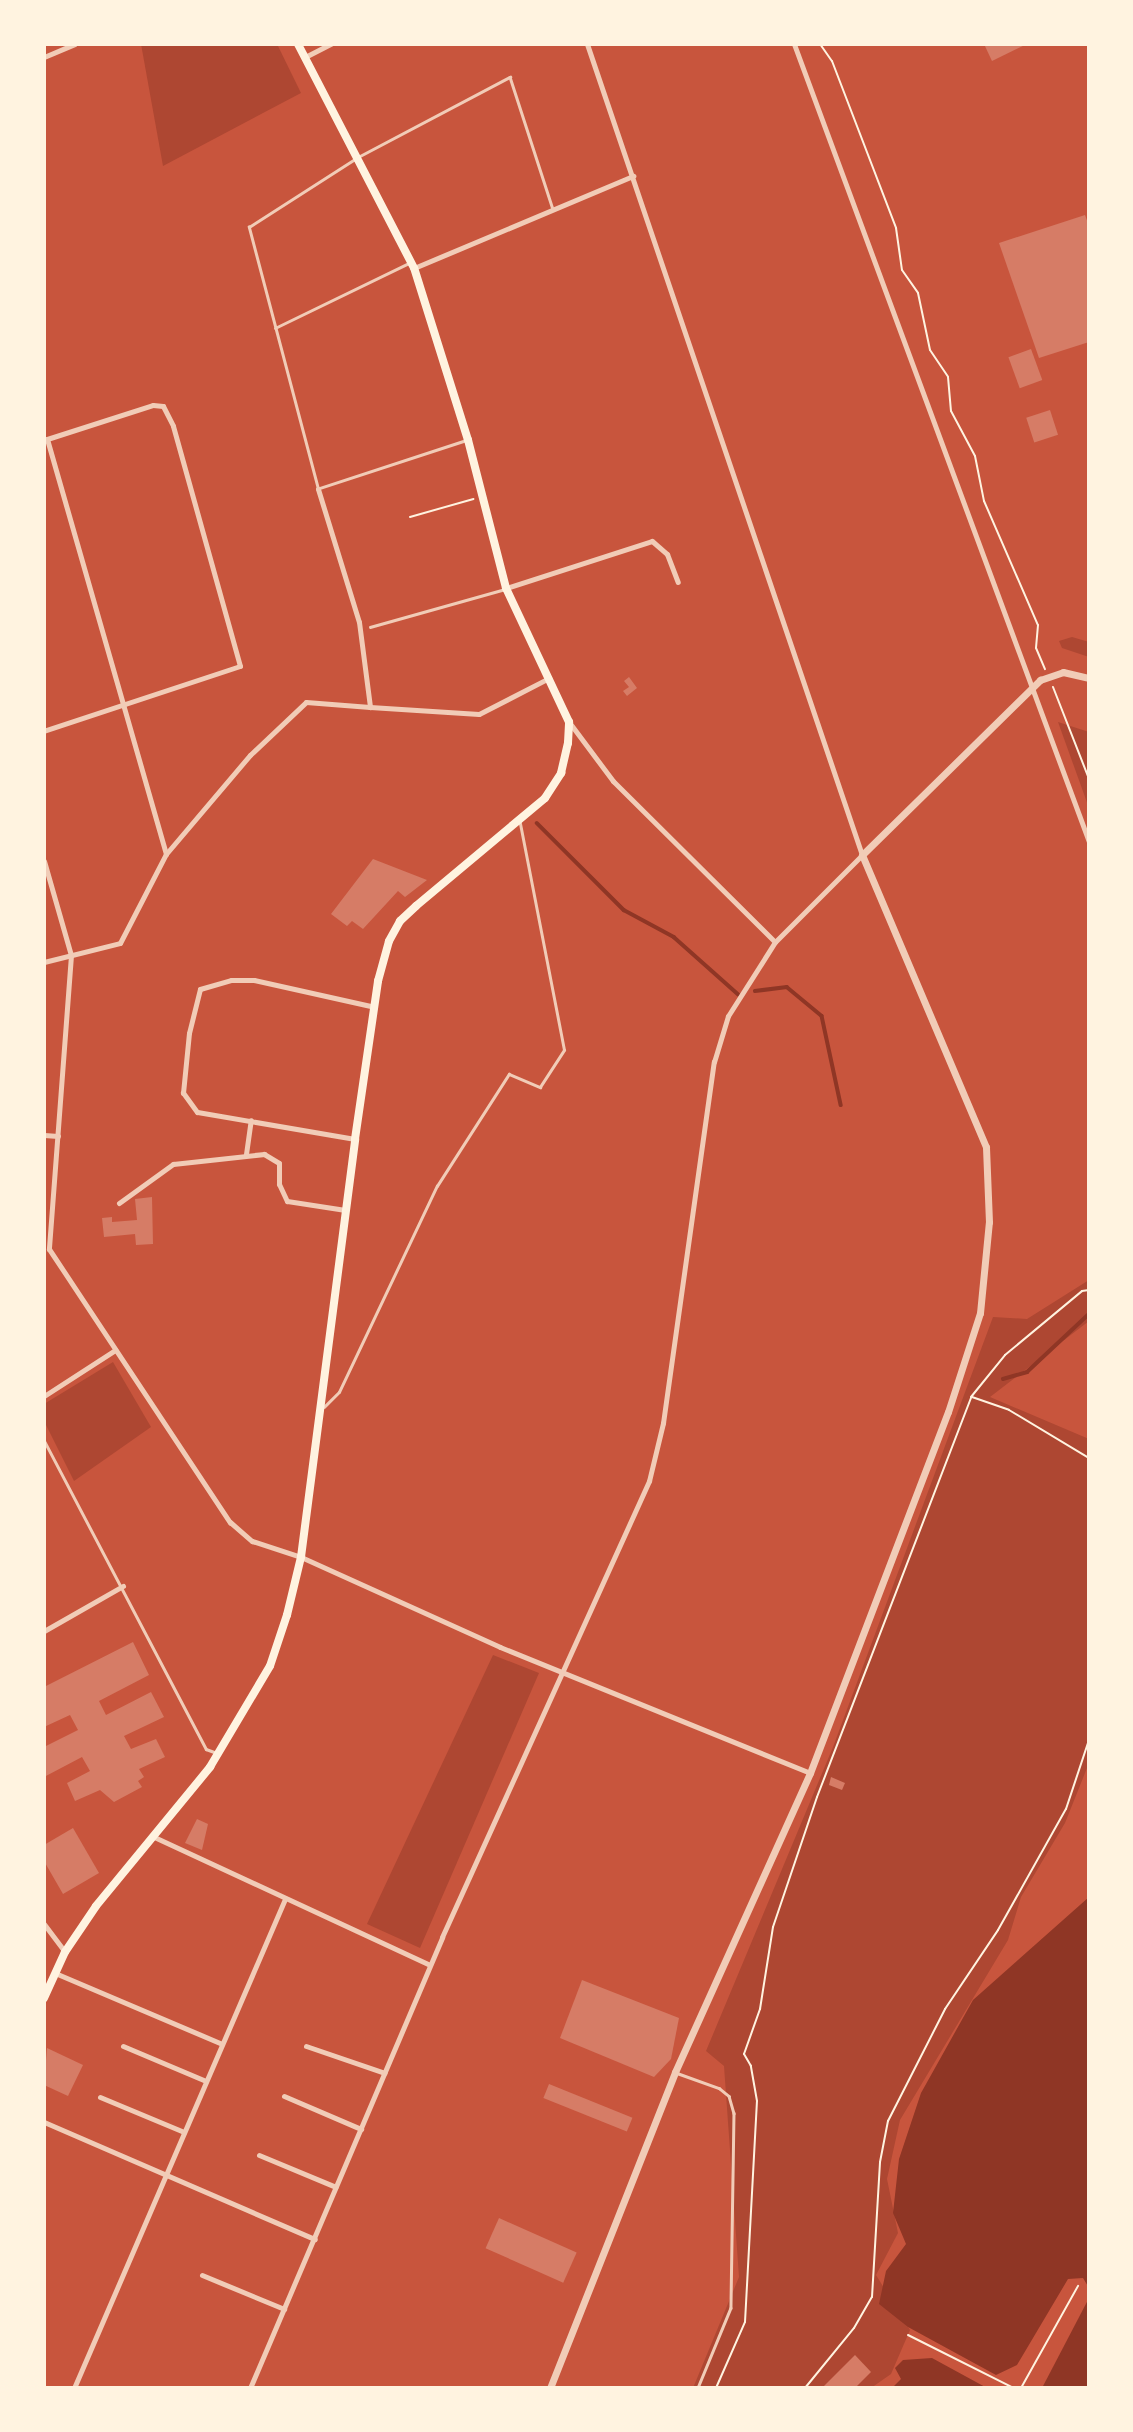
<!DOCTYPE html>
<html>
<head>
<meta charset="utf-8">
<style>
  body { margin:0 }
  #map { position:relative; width:1133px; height:2432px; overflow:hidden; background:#c8553d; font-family:Helvetica,sans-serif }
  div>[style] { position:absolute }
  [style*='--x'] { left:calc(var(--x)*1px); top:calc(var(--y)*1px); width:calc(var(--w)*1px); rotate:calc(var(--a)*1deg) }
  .green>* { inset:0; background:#ae4732 }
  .water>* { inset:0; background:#8f3625 }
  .stream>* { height:3.5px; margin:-1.75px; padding:0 1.75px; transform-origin:1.75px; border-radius:1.75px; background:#8f3625 }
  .building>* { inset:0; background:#d67c66; transform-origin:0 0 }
  .path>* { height:2px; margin:-1px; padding:0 1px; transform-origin:1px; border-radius:1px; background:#fff3e0 }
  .service>* { height:2.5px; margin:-1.25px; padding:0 1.25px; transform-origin:1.25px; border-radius:1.25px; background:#f1ccb7 }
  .minor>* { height:5px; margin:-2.5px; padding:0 2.5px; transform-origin:2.5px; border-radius:2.5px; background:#f1ccb7 }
  .tertiary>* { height:7px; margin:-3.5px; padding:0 3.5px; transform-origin:3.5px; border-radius:3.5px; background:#f1ccb7 }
  .secondary>* { height:8px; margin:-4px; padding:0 4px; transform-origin:4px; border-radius:4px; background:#fff3e0 }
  span { translate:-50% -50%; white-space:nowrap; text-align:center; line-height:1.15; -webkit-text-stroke:5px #fff3e0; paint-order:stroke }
  .frame { position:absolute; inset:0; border:46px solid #fff3e0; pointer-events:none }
</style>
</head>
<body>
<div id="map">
  <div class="green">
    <div style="clip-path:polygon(141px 44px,277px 44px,301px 93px,163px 166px)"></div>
    <div style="clip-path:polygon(1072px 637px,1089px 642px,1089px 657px,1062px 648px,1059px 641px)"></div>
    <div style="clip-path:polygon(1058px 722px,1089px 732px,1089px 808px)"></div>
    <div style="clip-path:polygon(1089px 1280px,1089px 1321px,990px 1397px,1089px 1439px,1089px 1763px,1065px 1823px,1021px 1897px,1008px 1940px,900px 2120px,887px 2179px,898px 2233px,876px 2275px,910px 2330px,891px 2374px,871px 2388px,693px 2388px,739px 2277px,724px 2066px,706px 2051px,833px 1747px,993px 1317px,1027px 1319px)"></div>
    <div style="clip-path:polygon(113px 1362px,151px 1427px,74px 1481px,44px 1421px,44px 1404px)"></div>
    <div style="clip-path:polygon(493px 1655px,539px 1673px,420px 1948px,367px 1924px)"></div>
  </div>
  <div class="water">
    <div style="clip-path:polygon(1089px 1897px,1089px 2288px,1083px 2278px,1068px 2279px,1017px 2365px,996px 2375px,908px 2327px,879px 2304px,886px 2271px,906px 2244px,893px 2213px,899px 2159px,921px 2093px,973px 2000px)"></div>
    <div style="clip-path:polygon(1089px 2298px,1089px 2388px,1042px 2388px)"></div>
    <div style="clip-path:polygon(932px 2358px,987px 2388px,892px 2388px,901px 2379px,895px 2368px,903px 2360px)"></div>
  </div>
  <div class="stream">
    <div style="--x:537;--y:823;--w:123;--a:45"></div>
    <div style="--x:624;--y:910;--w:57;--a:28.4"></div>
    <div style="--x:674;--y:937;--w:86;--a:41.7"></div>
    <div style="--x:755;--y:991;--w:32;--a:-7"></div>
    <div style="--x:787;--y:987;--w:45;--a:39.6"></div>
    <div style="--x:822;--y:1016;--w:91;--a:77.9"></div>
    <div style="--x:1003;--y:1379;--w:25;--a:-16"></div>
    <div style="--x:1027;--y:1372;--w:85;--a:-43.1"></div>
  </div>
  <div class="building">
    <div style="clip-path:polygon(984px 44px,1027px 44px,992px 61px)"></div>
    <div style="clip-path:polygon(1085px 215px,1089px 226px,1089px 342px,1039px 358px,999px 243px)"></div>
    <div style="left:1031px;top:349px;width:33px;height:24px;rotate:70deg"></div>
    <div style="left:1050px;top:410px;width:26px;height:25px;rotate:72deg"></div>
    <div style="clip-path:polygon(629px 677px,637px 688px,627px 696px,623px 691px,629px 687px,624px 681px)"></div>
    <div style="clip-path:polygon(373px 859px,427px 880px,405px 897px,398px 891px,363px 929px,352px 921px,347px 926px,331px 914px)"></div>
    <div style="clip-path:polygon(152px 1197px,153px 1244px,136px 1245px,135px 1234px,104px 1237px,102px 1218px,112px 1217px,112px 1222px,137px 1220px,135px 1199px)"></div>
    <div style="clip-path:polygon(133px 1642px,149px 1675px,99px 1701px,106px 1715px,151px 1692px,164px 1717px,124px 1736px,131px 1749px,156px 1739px,165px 1757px,139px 1769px,144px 1777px,138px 1781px,142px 1787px,114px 1802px,100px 1790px,75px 1801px,67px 1783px,90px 1771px,82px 1757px,44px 1777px,44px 1747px,78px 1730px,70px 1715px,44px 1727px,44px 1687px)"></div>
    <div style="clip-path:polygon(831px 1777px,845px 1783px,842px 1790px,829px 1785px)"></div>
    <div style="clip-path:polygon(197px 1819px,208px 1824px,202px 1850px,185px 1843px)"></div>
    <div style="clip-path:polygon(73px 1828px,99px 1873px,63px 1894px,44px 1861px,44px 1845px)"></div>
    <div style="clip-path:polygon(582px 1980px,679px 2018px,671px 2059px,654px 2077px,560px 2038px)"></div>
    <div style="clip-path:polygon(47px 2048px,83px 2065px,68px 2096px,44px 2085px)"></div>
    <div style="left:549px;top:2084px;width:90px;height:15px;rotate:22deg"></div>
    <div style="left:499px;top:2218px;width:85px;height:33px;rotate:24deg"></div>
    <div style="clip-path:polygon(855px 2355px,871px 2372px,855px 2388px,822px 2388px)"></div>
  </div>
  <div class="path">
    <div style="--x:820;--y:44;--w:21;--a:55"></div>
    <div style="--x:832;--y:61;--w:179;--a:69"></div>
    <div style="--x:896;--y:228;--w:42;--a:81.9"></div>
    <div style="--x:902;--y:270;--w:28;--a:55"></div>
    <div style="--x:918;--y:293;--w:58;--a:78.1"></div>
    <div style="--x:930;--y:350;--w:32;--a:56"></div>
    <div style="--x:948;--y:377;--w:34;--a:85"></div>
    <div style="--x:951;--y:411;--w:51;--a:61.9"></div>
    <div style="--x:975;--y:456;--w:46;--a:78.7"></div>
    <div style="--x:984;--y:501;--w:135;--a:66.5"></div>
    <div style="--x:1038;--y:625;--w:23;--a:95"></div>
    <div style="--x:1036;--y:648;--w:23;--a:67"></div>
    <div style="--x:410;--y:517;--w:66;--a:-15.9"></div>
    <div style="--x:1053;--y:687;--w:99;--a:68.6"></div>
    <div style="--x:972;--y:1397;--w:39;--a:19"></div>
    <div style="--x:1009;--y:1410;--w:93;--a:31"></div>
    <div style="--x:908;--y:2335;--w:119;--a:26.6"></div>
    <div style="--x:716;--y:2388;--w:72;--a:-66.3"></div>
    <div style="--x:745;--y:2322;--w:221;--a:-86.9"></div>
    <div style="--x:757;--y:2101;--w:36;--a:-100"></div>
    <div style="--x:751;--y:2066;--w:14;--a:-120"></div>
    <div style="--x:744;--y:2054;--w:48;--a:-70.4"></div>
    <div style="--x:760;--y:2009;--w:83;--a:-81"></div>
    <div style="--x:773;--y:1927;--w:137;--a:-71.3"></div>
    <div style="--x:817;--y:1797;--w:429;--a:-68.9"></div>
    <div style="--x:971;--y:1397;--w:54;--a:-51"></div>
    <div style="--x:1005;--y:1355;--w:100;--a:-39.7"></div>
    <div style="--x:1082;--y:1291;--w:7;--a:-8"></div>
    <div style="--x:805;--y:2388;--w:77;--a:-50.8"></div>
    <div style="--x:854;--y:2328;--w:36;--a:-60"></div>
    <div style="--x:872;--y:2297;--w:135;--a:-86.6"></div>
    <div style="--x:880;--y:2162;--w:42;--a:-79"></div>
    <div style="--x:888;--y:2121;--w:126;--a:-63"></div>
    <div style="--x:945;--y:2009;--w:95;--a:-56.1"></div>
    <div style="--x:998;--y:1930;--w:139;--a:-60.7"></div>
    <div style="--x:1066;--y:1809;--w:73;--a:-71.6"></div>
    <div style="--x:1021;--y:2388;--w:117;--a:-60.8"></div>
  </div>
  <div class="service">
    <div style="--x:275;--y:328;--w:151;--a:-25.9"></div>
    <div style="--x:465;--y:441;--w:155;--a:161.9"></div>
    <div style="--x:318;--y:489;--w:271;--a:-104.8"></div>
    <div style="--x:249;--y:227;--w:130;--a:-32.7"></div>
    <div style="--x:358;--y:157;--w:172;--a:-27.8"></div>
    <div style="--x:510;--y:77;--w:139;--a:72"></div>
    <div style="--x:370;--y:627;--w:140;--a:-15.7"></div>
    <div style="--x:324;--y:1407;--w:21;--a:-45"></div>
    <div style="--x:339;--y:1392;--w:228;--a:-64.6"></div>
    <div style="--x:437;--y:1186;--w:133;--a:-57.3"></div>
    <div style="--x:509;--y:1074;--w:34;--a:23"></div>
    <div style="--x:540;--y:1087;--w:44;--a:-57"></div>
    <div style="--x:564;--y:1050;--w:231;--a:-101"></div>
    <div style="--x:44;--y:1440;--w:349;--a:62.3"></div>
    <div style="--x:206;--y:1749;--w:12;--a:20"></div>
    <div style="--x:677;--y:2073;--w:45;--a:19.7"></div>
    <div style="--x:719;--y:2088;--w:13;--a:39"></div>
    <div style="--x:729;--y:2096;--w:18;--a:74"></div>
    <div style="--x:734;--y:2113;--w:195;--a:90.9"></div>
    <div style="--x:731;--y:2308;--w:87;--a:112.4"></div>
  </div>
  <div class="minor">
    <div style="--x:794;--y:44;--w:851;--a:69.71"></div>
    <div style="--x:44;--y:57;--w:33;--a:-23"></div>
    <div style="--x:305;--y:57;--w:29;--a:-27"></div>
    <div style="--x:414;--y:268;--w:238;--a:-22.8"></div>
    <div style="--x:47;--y:439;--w:432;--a:74"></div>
    <div style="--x:44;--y:440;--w:114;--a:-17.8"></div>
    <div style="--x:153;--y:405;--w:10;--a:6"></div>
    <div style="--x:163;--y:406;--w:22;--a:63"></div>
    <div style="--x:173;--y:426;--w:249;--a:74.4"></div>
    <div style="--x:240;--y:666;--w:206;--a:161.7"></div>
    <div style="--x:318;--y:489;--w:139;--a:72.9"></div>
    <div style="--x:359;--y:622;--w:86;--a:82.6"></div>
    <div style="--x:370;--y:707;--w:109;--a:3.7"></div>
    <div style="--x:479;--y:714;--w:79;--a:-27.2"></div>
    <div style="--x:506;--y:588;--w:153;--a:-17.8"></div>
    <div style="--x:652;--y:541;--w:20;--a:41"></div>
    <div style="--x:667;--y:554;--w:30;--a:69"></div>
    <div style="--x:569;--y:722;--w:74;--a:53.3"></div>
    <div style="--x:613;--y:781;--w:228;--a:44.8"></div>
    <div style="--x:44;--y:861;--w:98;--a:74"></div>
    <div style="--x:71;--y:955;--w:295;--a:94.3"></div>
    <div style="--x:49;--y:1249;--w:328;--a:56.5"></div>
    <div style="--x:230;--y:1522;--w:29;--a:41"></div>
    <div style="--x:252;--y:1541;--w:52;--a:18.1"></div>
    <div style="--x:301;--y:1557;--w:218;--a:24.3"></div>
    <div style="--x:500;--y:1647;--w:335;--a:22.1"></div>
    <div style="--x:44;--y:962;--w:78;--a:-14"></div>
    <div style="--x:120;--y:943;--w:100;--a:-62.7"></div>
    <div style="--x:166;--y:854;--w:130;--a:-49.7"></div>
    <div style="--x:250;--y:755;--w:77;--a:-43.4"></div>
    <div style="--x:306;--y:702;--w:64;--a:4.5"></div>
    <div style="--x:44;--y:1135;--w:14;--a:4"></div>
    <div style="--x:355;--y:1139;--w:160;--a:-170.3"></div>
    <div style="--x:197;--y:1112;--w:24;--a:-126"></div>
    <div style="--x:183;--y:1093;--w:60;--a:-84.3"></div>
    <div style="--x:189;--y:1033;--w:45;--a:-76"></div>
    <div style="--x:200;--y:989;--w:32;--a:-16"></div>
    <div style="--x:231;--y:980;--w:23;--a:0"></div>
    <div style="--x:254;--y:980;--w:124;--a:12.6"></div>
    <div style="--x:246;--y:1154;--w:34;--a:-82"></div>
    <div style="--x:119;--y:1203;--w:67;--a:-35.8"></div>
    <div style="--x:173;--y:1164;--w:92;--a:-6.3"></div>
    <div style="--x:264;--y:1154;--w:17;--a:31"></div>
    <div style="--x:279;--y:1163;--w:21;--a:90"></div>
    <div style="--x:279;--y:1184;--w:19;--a:65"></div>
    <div style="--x:287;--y:1201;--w:59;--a:8.8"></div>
    <div style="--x:44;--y:1396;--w:85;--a:-32.9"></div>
    <div style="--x:44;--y:1631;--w:91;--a:-29.7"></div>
    <div style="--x:152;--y:1836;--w:306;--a:24.9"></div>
    <div style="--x:44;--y:1924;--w:35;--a:53"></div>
    <div style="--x:55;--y:1973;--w:181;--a:23"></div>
    <div style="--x:123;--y:2046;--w:90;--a:22.9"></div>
    <div style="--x:306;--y:2046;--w:83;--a:18.9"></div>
    <div style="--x:284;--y:2096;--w:84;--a:23.2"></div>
    <div style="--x:100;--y:2097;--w:91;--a:22.6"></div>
    <div style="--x:44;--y:2122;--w:295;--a:23.4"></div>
    <div style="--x:259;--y:2155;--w:83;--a:22.6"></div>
    <div style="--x:202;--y:2275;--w:89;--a:22.5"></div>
    <div style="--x:74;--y:2388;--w:533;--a:-66.66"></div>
    <div style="--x:250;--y:2388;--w:490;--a:-66.9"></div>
    <div style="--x:442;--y:1937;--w:501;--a:-65.58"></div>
    <div style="--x:649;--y:1481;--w:60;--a:-76.4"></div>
    <div style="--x:663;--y:1423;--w:365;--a:-82"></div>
    <div style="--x:714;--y:1062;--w:48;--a:-73.1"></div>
    <div style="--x:728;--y:1016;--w:88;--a:-57.6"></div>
    <div style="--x:775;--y:942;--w:123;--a:-45"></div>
    <div style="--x:862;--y:855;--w:856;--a:-108.73"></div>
  </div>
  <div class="tertiary">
    <div style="--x:550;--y:2388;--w:340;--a:-68.4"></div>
    <div style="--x:675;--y:2072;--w:328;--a:-65.7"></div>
    <div style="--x:810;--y:1773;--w:386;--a:-69.1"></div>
    <div style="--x:948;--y:1412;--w:104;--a:-72.1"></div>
    <div style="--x:980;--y:1313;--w:91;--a:-84.4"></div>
    <div style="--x:989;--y:1222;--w:75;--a:-92.3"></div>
    <div style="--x:986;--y:1147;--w:317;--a:-113"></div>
    <div style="--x:862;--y:855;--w:250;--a:-44.5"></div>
    <div style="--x:1040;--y:680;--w:24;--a:-19"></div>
    <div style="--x:1063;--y:672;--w:27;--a:13"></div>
  </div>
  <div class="secondary">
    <div style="--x:44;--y:1998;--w:51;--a:-65.5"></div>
    <div style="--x:65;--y:1952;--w:55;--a:-56"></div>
    <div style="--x:96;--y:1906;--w:180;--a:-50.6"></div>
    <div style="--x:210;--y:1767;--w:117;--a:-59.3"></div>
    <div style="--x:270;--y:1666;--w:54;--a:-71.6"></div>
    <div style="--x:287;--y:1615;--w:60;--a:-76.4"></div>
    <div style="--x:301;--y:1557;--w:421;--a:-82.6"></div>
    <div style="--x:355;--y:1139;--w:160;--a:-81.7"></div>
    <div style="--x:378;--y:981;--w:41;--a:-74.6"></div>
    <div style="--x:389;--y:941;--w:23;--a:-61"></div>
    <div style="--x:400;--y:921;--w:22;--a:-43"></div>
    <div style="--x:416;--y:906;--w:168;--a:-39.9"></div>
    <div style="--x:545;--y:798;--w:30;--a:-57"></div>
    <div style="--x:561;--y:773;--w:31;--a:-77"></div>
    <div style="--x:568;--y:743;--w:21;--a:-87"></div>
    <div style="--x:569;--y:722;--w:148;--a:-115.2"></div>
    <div style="--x:506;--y:588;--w:153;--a:-104.4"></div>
    <div style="--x:468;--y:440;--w:180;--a:-107.4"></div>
    <div style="--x:414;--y:268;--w:252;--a:-117.4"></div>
  </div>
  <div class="frame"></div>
</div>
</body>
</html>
